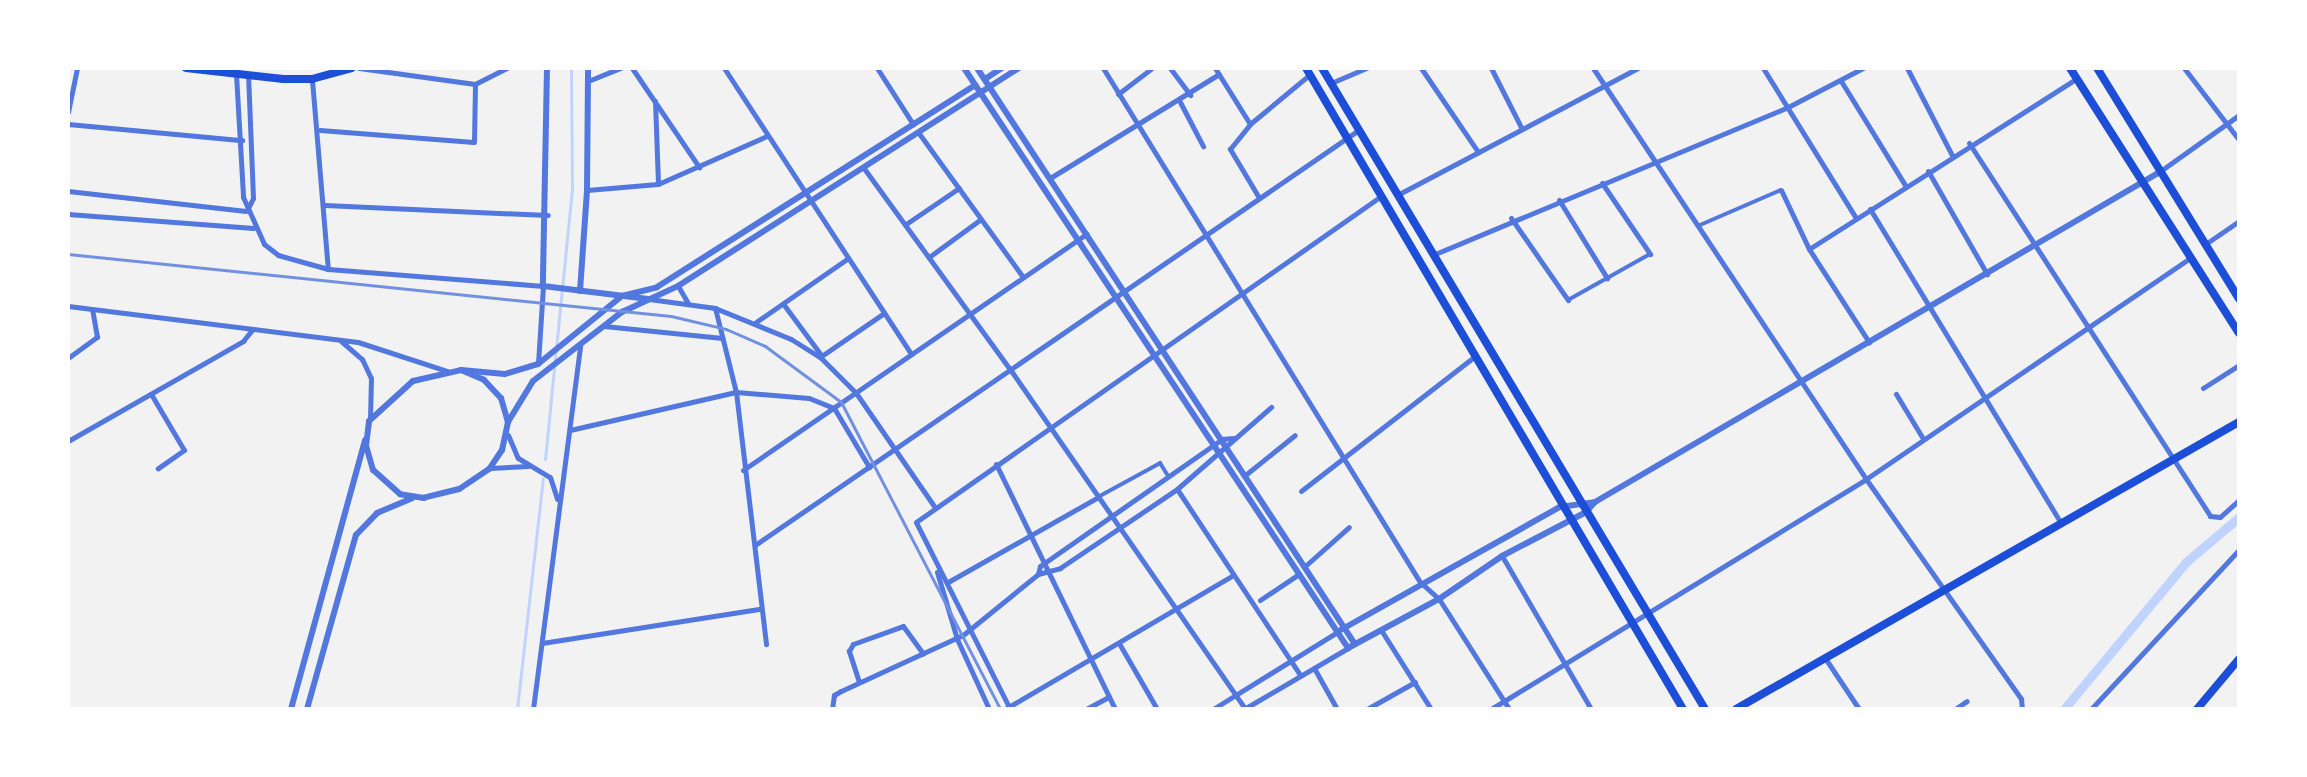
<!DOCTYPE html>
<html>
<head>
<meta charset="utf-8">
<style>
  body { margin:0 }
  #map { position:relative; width:2307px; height:777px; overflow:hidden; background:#f2f2f2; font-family:"Noto Sans",sans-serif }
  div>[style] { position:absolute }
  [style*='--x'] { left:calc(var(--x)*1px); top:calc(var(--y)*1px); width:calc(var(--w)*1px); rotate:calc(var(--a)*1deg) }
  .stream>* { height:3px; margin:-1.5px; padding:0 1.5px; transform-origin:1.5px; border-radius:1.5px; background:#bfd3fe }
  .canal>* { height:9px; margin:-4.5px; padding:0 4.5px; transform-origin:4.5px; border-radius:4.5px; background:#bfd3fe }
  .pedestrian>* { height:4px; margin:-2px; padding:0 2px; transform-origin:2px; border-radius:2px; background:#5277de }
  .minor>* { height:5px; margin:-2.5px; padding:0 2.5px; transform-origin:2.5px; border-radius:2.5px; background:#5277de }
  .tertiary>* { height:6px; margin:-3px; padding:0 3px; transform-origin:3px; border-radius:3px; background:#5277de }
  .primary>* { height:8px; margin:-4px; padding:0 4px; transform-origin:4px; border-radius:4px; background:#1d4ed8 }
  .rail>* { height:3px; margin:-1.5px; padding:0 1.5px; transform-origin:1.5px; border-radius:1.5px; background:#7290e2 }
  span { translate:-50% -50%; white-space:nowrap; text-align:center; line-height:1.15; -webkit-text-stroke:8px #fff; paint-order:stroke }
  .frame { position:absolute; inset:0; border:70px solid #fff; pointer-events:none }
</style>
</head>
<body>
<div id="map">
  <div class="stream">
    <div style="--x:545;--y:459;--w:272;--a:-84.3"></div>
    <div style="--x:572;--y:188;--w:120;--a:-90.5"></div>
    <div style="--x:517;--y:709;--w:232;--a:-83.6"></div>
  </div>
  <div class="canal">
    <div style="--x:2064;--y:709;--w:191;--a:-50.3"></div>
    <div style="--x:2186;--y:562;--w:70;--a:-40.3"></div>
  </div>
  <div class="pedestrian">
    <div style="--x:1700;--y:225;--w:88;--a:-23.4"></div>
    <div style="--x:1568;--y:300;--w:94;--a:-29.3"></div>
    <div style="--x:1098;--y:497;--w:71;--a:-28.7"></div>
    <div style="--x:1160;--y:463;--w:15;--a:58"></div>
  </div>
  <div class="minor">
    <div style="--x:359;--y:68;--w:117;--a:7.9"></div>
    <div style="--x:475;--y:84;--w:36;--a:-27"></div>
    <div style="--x:632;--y:68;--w:120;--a:55.9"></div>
    <div style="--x:724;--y:68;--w:342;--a:56.8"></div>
    <div style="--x:877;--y:68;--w:67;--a:57.3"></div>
    <div style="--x:1103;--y:68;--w:604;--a:58.34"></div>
    <div style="--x:1420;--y:582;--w:25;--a:42"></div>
    <div style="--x:1439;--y:599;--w:130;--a:57.5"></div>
    <div style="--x:1170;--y:68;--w:34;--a:53"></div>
    <div style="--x:1215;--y:68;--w:66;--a:58"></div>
    <div style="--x:1421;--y:68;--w:102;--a:55.8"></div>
    <div style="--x:1491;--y:68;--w:68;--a:63.1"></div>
    <div style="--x:1593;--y:68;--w:493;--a:56.4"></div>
    <div style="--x:1866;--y:479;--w:269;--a:54.8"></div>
    <div style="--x:2021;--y:699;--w:10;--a:84"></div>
    <div style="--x:1763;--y:68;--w:176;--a:58.2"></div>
    <div style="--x:1907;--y:68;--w:98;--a:62.7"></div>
    <div style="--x:2184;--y:68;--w:91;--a:52.6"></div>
    <div style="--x:236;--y:74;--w:123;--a:86.7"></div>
    <div style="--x:243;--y:197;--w:51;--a:65.9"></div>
    <div style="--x:264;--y:244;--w:18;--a:38"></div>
    <div style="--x:278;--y:255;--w:52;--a:15.6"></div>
    <div style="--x:328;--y:269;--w:216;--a:4.5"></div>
    <div style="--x:543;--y:286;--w:78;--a:93.7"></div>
    <div style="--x:312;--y:80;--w:190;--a:85.2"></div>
    <div style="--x:588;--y:81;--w:35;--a:-22"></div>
    <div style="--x:1841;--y:81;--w:122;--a:58.4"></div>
    <div style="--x:1331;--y:83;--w:39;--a:-23"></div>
    <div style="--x:1118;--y:94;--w:43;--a:-37.4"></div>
    <div style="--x:655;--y:101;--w:83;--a:87.9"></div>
    <div style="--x:1180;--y:102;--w:50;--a:62.4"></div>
    <div style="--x:68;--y:112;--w:45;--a:-78.4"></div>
    <div style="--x:68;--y:124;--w:175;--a:5.3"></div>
    <div style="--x:320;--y:130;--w:154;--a:4.5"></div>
    <div style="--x:474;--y:142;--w:58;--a:-89"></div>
    <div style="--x:918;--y:132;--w:179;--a:54.1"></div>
    <div style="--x:1969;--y:143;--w:444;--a:57.1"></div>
    <div style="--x:2210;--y:516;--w:10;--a:6"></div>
    <div style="--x:2220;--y:517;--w:25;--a:-42"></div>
    <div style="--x:863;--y:167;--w:253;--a:54"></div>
    <div style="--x:1012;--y:372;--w:410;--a:55.3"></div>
    <div style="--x:1928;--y:171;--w:119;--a:60.2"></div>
    <div style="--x:2159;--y:172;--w:98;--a:-35.5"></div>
    <div style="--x:1050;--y:178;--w:198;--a:-31.6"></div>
    <div style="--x:1602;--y:183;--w:86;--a:55.9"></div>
    <div style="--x:587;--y:190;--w:71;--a:-4.8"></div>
    <div style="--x:658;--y:184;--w:119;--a:-23.8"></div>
    <div style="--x:1781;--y:190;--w:65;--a:64.6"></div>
    <div style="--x:1809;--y:249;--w:111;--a:57.2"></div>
    <div style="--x:68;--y:191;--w:179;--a:6.4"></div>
    <div style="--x:1399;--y:194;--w:270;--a:-27.8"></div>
    <div style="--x:1258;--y:196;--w:55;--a:-120.8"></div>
    <div style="--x:1230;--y:149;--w:32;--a:-51"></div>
    <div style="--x:1250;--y:124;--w:77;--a:-39.7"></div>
    <div style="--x:1559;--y:200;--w:92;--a:58.4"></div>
    <div style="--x:325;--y:205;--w:223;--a:2.6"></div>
    <div style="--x:1870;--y:209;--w:368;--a:58.7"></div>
    <div style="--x:247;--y:210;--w:13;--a:-63"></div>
    <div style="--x:253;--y:198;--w:123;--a:-92.3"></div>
    <div style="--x:68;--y:214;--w:186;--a:4.3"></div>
    <div style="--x:1511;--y:218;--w:100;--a:55.2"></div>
    <div style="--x:906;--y:224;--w:64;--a:-34.2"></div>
    <div style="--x:2204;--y:245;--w:42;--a:-34.4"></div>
    <div style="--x:1809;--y:249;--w:317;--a:-32.5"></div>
    <div style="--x:1435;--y:254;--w:382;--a:-22.6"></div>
    <div style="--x:1788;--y:107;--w:85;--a:-27.5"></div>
    <div style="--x:929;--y:257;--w:64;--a:-36.2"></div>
    <div style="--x:678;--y:286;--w:20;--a:60"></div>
    <div style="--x:649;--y:299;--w:67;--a:7.8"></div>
    <div style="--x:715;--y:308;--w:82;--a:22.2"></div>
    <div style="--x:791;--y:339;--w:34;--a:32"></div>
    <div style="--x:820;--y:357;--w:51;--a:45"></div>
    <div style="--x:856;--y:393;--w:137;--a:55.4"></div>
    <div style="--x:784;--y:305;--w:62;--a:53.5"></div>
    <div style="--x:68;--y:306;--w:292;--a:7.1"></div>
    <div style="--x:358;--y:342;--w:94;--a:18"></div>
    <div style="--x:715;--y:308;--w:87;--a:76"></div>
    <div style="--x:736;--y:392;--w:254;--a:83.2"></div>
    <div style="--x:756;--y:322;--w:111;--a:-34.7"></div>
    <div style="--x:604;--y:326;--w:119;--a:5.8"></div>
    <div style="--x:341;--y:341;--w:28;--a:41"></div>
    <div style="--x:362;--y:359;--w:21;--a:65"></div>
    <div style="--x:371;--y:378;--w:40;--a:91.4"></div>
    <div style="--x:820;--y:357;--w:78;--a:-34.5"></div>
    <div style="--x:68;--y:358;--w:36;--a:-36"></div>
    <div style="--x:97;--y:337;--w:27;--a:-100"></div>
    <div style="--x:2203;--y:388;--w:43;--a:-32.6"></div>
    <div style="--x:151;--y:394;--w:65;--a:59.5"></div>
    <div style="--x:184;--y:450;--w:32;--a:145"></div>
    <div style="--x:1896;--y:394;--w:50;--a:58.8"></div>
    <div style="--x:570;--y:430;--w:170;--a:-12.9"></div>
    <div style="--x:736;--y:392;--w:73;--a:4.7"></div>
    <div style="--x:809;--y:398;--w:27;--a:22"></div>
    <div style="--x:834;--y:408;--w:69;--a:59.3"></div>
    <div style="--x:508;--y:435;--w:25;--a:67"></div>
    <div style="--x:518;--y:458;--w:37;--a:31"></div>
    <div style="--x:550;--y:477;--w:23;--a:72"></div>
    <div style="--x:68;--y:441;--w:202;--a:-29.7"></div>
    <div style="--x:243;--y:341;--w:14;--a:-51"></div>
    <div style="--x:996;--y:464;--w:272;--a:64.1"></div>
    <div style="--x:490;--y:468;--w:38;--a:-3"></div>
    <div style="--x:743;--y:470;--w:417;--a:-34.5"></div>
    <div style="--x:1244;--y:476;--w:65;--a:-38.8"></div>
    <div style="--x:1177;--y:489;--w:223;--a:56.5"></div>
    <div style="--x:1301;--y:491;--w:220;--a:-37.8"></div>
    <div style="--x:755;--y:545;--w:734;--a:-34.51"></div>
    <div style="--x:1502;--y:556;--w:177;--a:59.8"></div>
    <div style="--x:1304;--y:567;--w:60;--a:-41.6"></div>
    <div style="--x:937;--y:572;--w:70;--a:73.4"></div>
    <div style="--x:957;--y:639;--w:77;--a:65.4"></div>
    <div style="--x:1038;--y:574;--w:23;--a:-15"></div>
    <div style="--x:1060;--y:568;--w:141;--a:-34"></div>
    <div style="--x:1177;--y:489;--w:125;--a:-41.1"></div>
    <div style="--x:948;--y:582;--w:172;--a:-29.5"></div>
    <div style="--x:1260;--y:600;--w:47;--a:-33.7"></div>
    <div style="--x:1381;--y:630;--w:93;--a:57.7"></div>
    <div style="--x:542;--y:643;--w:221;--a:-8.9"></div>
    <div style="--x:1120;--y:645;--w:74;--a:60"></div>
    <div style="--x:1825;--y:658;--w:61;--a:56.3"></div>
    <div style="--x:1314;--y:668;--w:47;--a:60.7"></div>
    <div style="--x:859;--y:682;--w:33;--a:-108"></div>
    <div style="--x:849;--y:651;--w:8;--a:-60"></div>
    <div style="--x:853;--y:644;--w:53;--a:-19.8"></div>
    <div style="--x:903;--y:626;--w:34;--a:54"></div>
    <div style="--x:533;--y:709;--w:366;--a:-82.6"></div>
    <div style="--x:832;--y:709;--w:14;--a:-82"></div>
    <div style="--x:834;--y:695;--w:8;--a:-30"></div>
    <div style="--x:841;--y:691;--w:134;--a:-24.7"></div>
    <div style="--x:963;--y:635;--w:97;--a:-39.1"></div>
    <div style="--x:1038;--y:574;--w:8;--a:-76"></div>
    <div style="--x:1040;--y:566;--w:222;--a:-34.9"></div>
    <div style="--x:1222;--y:439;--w:11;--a:-5"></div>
    <div style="--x:1005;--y:709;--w:263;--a:-30.4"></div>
    <div style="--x:1010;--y:709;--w:209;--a:-116.7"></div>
    <div style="--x:916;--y:522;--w:568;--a:-35.03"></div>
    <div style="--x:1086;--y:709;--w:26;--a:-28"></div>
    <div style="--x:1213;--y:709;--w:146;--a:-31.8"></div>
    <div style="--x:1244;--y:709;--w:121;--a:-30.4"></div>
    <div style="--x:1367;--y:709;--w:55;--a:-29.4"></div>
    <div style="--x:1491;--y:709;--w:440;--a:-31.5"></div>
    <div style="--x:1866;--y:479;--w:394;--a:-34.3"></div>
    <div style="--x:1955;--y:709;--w:14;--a:-34"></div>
    <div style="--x:2091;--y:709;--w:217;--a:-47.1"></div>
  </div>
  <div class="tertiary">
    <div style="--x:547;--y:68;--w:218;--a:91.1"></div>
    <div style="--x:543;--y:286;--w:106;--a:7.1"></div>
    <div style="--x:964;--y:68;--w:696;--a:56.49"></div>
    <div style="--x:1348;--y:648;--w:103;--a:-28.3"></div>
    <div style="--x:1439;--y:599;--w:76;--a:-34.3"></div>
    <div style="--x:1502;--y:556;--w:95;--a:-27.6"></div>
    <div style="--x:1586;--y:512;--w:13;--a:-48"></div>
    <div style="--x:1595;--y:502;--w:652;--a:-30.3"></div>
    <div style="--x:977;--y:68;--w:689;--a:56.73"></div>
    <div style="--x:985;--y:79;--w:20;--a:-33"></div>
    <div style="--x:580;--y:291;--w:101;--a:-86"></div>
    <div style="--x:587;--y:190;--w:122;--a:-89.5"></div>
    <div style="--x:461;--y:370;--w:44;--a:5.2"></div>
    <div style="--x:505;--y:374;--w:34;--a:-17"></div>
    <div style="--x:538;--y:364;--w:108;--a:-39"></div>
    <div style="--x:622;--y:296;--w:36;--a:-14"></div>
    <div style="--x:657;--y:287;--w:377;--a:-32.4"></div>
    <div style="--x:461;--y:370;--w:25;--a:23"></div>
    <div style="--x:484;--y:380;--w:25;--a:47"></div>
    <div style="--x:501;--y:398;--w:25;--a:74"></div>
    <div style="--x:508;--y:422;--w:29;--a:102"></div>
    <div style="--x:502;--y:450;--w:23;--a:124"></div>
    <div style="--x:489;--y:469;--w:36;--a:146"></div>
    <div style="--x:459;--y:489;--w:36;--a:166"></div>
    <div style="--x:424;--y:498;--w:24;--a:-171"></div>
    <div style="--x:400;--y:494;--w:36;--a:-138"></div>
    <div style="--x:373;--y:470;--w:25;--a:-106"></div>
    <div style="--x:366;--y:446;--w:25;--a:-83"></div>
    <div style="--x:369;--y:421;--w:59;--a:-42.3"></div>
    <div style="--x:413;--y:381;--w:49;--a:-12.9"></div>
    <div style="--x:508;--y:422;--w:48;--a:-58.6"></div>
    <div style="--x:533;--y:381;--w:113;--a:-37.8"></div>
    <div style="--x:622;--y:312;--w:62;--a:-24.9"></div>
    <div style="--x:678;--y:286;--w:405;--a:-32.6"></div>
    <div style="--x:1337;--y:632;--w:256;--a:-29.3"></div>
    <div style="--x:1560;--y:507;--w:35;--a:-8"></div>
    <div style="--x:291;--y:709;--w:279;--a:-74.6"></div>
    <div style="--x:307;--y:709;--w:181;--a:-74.3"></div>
    <div style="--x:356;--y:535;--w:30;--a:-46"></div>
    <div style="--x:377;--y:513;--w:38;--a:-23"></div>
  </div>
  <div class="primary">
    <div style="--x:186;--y:68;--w:98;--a:6.5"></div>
    <div style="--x:283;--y:79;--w:29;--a:0"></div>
    <div style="--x:312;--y:79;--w:41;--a:-15.4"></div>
    <div style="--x:1306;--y:68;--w:744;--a:59.54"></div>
    <div style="--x:1322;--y:68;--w:747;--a:59.14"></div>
    <div style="--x:2070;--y:68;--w:314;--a:57.5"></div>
    <div style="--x:2097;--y:68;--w:271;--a:58.4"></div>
    <div style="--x:1736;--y:709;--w:579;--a:-29.71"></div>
    <div style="--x:2197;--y:709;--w:65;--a:-50"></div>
  </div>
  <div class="rail">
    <div style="--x:68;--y:254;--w:606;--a:5.87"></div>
    <div style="--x:671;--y:316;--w:57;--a:13.3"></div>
    <div style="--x:726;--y:329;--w:43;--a:23.6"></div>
    <div style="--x:765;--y:346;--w:94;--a:36.4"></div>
    <div style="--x:841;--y:402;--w:346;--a:62.6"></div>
  </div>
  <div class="frame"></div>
</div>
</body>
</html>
